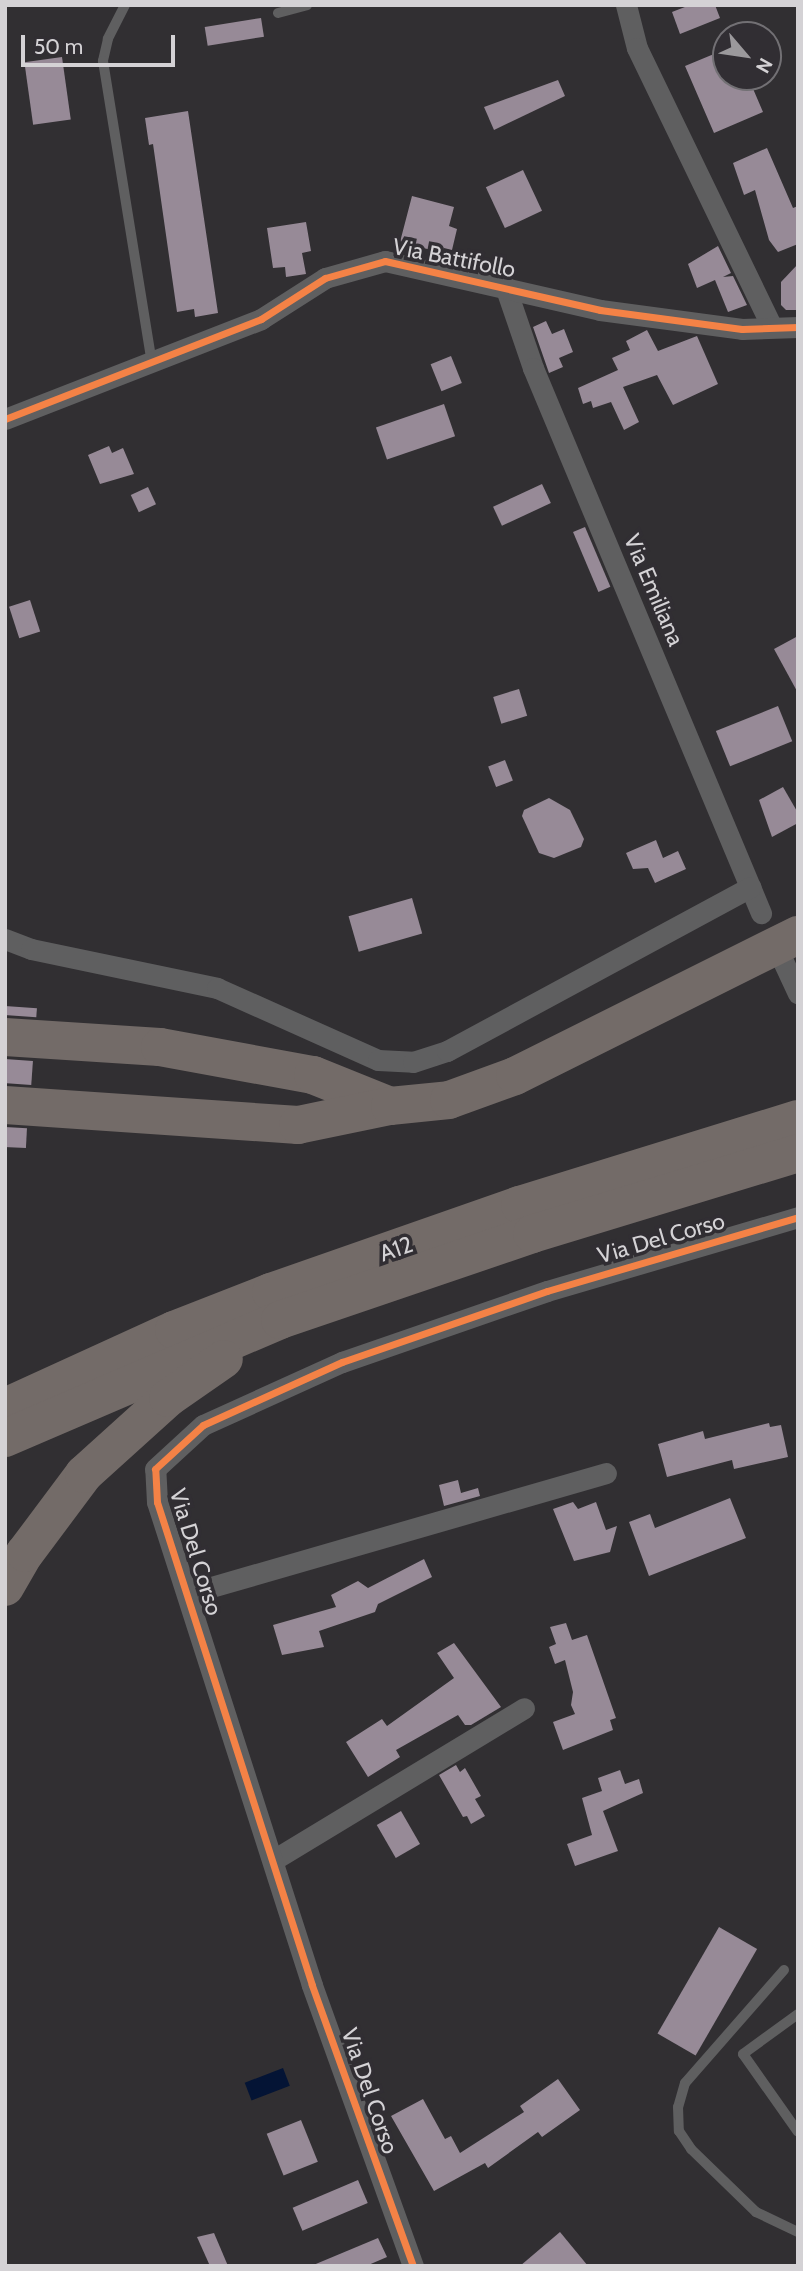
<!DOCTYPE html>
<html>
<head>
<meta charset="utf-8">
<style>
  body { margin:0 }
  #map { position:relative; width:803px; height:2271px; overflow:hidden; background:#312f32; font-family:Cabin,sans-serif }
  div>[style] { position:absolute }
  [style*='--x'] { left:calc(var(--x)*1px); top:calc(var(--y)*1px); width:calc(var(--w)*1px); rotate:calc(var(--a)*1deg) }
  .water>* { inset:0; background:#041435; transform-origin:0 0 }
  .building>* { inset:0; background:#978a97; transform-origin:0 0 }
  .lane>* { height:10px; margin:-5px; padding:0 5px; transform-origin:5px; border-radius:5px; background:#5f5f60 }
  .street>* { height:21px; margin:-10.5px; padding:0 10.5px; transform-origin:10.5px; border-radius:10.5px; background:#5f5f60 }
  .highway>* { height:38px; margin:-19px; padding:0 19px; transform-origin:19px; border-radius:19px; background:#736b68 }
  .cycleway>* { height:7px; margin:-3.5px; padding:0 3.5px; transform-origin:3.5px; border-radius:3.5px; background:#f48246 }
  span { translate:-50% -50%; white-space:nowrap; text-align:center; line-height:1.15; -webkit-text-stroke:7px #312e33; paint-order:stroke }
  .street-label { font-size:23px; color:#d4d2d5 }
  .frame { position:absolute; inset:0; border:7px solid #d4d2d5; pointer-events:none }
  .north { position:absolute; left:712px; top:21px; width:70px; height:70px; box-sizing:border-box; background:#312e33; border:2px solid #727074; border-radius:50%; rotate:119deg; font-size:19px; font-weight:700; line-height:28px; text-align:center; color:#d4d2d5 }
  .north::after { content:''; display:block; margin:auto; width:24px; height:32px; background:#9b999c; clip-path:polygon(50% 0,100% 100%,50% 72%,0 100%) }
  .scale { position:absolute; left:21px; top:35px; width:154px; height:32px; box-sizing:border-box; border:4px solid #d4d2d5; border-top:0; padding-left:9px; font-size:21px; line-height:24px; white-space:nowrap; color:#d4d2d5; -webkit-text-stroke:5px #312e33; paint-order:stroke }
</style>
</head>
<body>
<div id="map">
  <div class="water">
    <div style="left:283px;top:2068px;width:19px;height:41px;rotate:69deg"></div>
  </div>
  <div class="building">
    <div style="clip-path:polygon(690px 5px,715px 5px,720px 18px,680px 34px,672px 12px)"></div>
    <div style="left:261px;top:18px;width:19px;height:57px;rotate:81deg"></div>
    <div style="clip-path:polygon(726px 49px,726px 77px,748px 77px,763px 112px,714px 133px,685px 66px)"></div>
    <div style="left:62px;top:57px;width:63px;height:38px;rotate:82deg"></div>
    <div style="clip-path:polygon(558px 80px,565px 96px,494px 130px,484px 107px)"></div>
    <div style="clip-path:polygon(188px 111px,218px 313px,195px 317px,194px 309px,177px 312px,153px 144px,149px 145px,145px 118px)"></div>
    <div style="clip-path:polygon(767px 148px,793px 208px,798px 206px,798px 244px,778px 252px,769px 240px,755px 190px,744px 195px,733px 163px)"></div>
    <div style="left:523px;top:170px;width:45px;height:41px;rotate:65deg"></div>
    <div style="clip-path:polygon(412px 196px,454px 207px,449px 226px,457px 229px,452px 250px,444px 248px,443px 253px,400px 242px)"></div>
    <div style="clip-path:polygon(306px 222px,311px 251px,302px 253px,306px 274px,286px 277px,285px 267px,273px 268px,267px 228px)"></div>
    <div style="clip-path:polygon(718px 246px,731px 273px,723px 277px,733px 276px,747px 305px,728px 312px,715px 280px,697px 288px,688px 264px)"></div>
    <div style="clip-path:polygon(798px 264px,798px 310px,786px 310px,781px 305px,781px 282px)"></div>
    <div style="clip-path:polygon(546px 321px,552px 334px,564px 329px,573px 352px,559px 358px,563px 367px,549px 373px,533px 327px)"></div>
    <div style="clip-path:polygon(647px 330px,658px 351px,697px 336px,718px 384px,673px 405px,657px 375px,623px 387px,639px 422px,624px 430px,611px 402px,593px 408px,591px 401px,583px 404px,578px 388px,618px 370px,612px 358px,630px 350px,626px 341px)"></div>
    <div style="left:451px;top:356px;width:29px;height:22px;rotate:68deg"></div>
    <div style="left:444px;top:404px;width:34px;height:72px;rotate:71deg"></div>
    <div style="clip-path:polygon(109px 446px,112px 453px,123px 448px,134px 474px,100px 484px,88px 455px)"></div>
    <div style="left:542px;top:484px;width:21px;height:54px;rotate:65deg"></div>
    <div style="left:148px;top:487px;width:19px;height:19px;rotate:65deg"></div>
    <div style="left:585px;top:527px;width:65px;height:13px;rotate:67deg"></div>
    <div style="left:30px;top:600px;width:33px;height:22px;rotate:72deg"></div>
    <div style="clip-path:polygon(798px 636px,798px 693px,774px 649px)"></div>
    <div style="left:519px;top:689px;width:28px;height:27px;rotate:73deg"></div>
    <div style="left:778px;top:706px;width:38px;height:67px;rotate:68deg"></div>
    <div style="left:505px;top:760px;width:22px;height:18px;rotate:69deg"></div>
    <div style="clip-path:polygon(783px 787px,798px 813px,798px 823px,772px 837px,759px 800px)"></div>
    <div style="clip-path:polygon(549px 798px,570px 810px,584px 839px,581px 847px,554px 858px,539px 853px,522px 816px,524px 810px)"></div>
    <div style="clip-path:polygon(656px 840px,663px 858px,678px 851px,686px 869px,655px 883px,648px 868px,633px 869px,626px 853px)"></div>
    <div style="left:412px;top:898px;width:37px;height:66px;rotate:74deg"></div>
    <div style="left:5px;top:1006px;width:32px;height:9px;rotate:4deg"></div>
    <div style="left:5px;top:1059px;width:28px;height:24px;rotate:4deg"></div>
    <div style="left:5px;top:1127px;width:22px;height:20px;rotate:3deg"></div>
    <div style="clip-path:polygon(769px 1423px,770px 1427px,781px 1425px,788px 1457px,734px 1469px,732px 1460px,667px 1477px,658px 1444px,703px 1431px,705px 1439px)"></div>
    <div style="clip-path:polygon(458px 1480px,461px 1493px,478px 1488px,480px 1496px,444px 1506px,439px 1485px)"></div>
    <div style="clip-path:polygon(730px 1498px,746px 1538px,649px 1576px,629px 1522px,650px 1514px,655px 1528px)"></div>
    <div style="clip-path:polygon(573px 1502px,578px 1509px,596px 1502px,606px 1530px,617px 1526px,610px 1552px,574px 1561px,553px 1509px)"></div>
    <div style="clip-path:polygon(424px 1559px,432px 1577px,378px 1604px,375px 1612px,319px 1631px,324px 1647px,282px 1655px,273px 1625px,336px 1607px,331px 1595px,358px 1581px,368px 1588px)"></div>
    <div style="clip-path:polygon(566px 1623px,572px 1640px,587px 1635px,616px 1718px,610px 1720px,613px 1730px,563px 1750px,553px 1722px,575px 1714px,571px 1705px,573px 1692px,565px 1660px,555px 1664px,549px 1647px,556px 1644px,550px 1627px)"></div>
    <div style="clip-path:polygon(454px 1643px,501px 1707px,471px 1725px,465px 1725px,458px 1715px,396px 1750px,400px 1757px,368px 1777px,346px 1742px,382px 1719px,387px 1726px,454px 1678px,437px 1653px)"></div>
    <div style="clip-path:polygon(456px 1765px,460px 1772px,465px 1768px,481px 1796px,475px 1799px,485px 1816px,471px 1824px,467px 1816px,463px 1817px,439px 1775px)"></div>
    <div style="clip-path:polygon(620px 1770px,625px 1784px,639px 1779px,643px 1793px,603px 1811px,618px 1851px,575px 1866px,567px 1844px,592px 1835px,582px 1798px,602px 1791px,598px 1778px)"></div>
    <div style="left:401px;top:1811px;width:38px;height:28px;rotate:60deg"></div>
    <div style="left:719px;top:1927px;width:44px;height:123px;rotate:30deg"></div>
    <div style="clip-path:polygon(558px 2079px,580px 2110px,542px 2137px,538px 2132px,488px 2168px,485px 2163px,434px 2191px,391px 2116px,423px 2099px,445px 2139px,451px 2136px,460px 2153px,524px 2112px,520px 2106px)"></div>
    <div style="left:301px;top:2120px;width:45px;height:37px;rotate:68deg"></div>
    <div style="left:358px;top:2180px;width:25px;height:71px;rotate:67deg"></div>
    <div style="clip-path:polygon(560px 2232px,588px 2266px,520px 2266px)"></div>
    <div style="clip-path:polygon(214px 2233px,228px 2266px,210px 2266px,197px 2237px)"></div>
    <div style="clip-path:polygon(378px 2238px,387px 2257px,366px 2266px,311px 2266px)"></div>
  </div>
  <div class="lane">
    <div style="--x:125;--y:5;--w:38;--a:117"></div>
    <div style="--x:108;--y:39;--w:23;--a:103"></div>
    <div style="--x:103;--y:61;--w:305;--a:80.8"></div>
    <div style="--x:278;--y:13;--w:30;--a:-15"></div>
    <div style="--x:784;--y:1970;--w:150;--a:131.2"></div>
    <div style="--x:685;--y:2083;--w:25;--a:106"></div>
    <div style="--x:678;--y:2107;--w:24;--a:88"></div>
    <div style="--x:679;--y:2131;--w:22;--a:56"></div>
    <div style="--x:691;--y:2149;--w:91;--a:44.1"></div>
    <div style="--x:756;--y:2212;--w:47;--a:25.5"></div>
    <div style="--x:798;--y:2014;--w:68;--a:144"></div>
    <div style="--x:743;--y:2054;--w:95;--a:54.8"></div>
  </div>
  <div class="street">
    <div style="--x:626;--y:5;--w:44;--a:75.7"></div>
    <div style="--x:637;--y:48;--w:308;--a:64.2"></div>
    <div style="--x:505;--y:286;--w:87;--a:71.1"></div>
    <div style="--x:533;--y:368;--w:591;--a:67.3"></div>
    <div style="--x:5;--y:419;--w:275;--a:-21.3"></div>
    <div style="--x:261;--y:319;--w:76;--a:-32.6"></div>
    <div style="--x:325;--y:278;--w:62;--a:-15.8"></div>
    <div style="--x:385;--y:261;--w:221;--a:12.8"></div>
    <div style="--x:600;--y:310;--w:143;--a:7.6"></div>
    <div style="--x:742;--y:329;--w:56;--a:-2"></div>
    <div style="--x:5;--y:939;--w:28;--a:21"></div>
    <div style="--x:31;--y:949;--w:190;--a:11.8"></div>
    <div style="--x:217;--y:988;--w:176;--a:24.1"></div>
    <div style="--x:378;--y:1060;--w:35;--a:3"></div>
    <div style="--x:413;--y:1062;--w:36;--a:-18"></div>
    <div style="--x:447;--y:1051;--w:345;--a:-28.4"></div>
    <div style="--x:782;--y:959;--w:38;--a:65"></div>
    <div style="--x:187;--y:1594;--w:436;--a:-16.1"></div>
    <div style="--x:275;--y:1859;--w:291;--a:-31.2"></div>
    <div style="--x:413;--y:2266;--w:299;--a:-109.8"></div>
    <div style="--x:312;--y:1985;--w:507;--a:-107.79"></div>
    <div style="--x:157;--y:1502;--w:33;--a:-93"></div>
    <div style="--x:155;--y:1469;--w:65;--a:-42.5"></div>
    <div style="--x:203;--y:1425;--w:153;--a:-24.4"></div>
    <div style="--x:342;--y:1362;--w:217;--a:-19.1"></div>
    <div style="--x:547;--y:1291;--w:262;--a:-16.4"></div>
  </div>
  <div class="highway">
    <div style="--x:5;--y:1037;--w:155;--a:3.7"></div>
    <div style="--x:160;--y:1047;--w:156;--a:10.4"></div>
    <div style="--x:313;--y:1075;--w:83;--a:21.9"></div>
    <div style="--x:5;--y:1105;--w:294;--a:3.9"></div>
    <div style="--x:298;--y:1125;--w:94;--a:-11.7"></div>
    <div style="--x:390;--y:1106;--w:59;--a:-5.8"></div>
    <div style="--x:449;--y:1100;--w:70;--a:-20"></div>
    <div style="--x:515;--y:1076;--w:316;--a:-26.5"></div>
    <div style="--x:5;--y:1407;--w:186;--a:-24.5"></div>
    <div style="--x:174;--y:1330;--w:104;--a:-21.4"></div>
    <div style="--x:271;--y:1292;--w:264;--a:-19.3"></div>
    <div style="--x:520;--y:1205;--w:291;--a:-17.2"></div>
    <div style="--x:5;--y:1438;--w:299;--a:-23.2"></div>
    <div style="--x:280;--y:1320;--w:266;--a:-18.8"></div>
    <div style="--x:532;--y:1234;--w:278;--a:-16.9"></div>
    <div style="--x:5;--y:1587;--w:39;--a:-60"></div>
    <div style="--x:25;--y:1553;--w:99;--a:-53.2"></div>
    <div style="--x:84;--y:1474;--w:113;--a:-42.1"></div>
    <div style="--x:168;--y:1398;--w:68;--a:-34.9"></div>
  </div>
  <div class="cycleway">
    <div style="--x:5;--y:419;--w:275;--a:-21.3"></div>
    <div style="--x:261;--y:319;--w:76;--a:-32.6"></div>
    <div style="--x:325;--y:278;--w:62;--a:-15.8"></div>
    <div style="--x:385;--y:261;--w:221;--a:12.8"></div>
    <div style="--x:600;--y:310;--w:143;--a:7.6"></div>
    <div style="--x:742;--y:329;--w:56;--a:-2"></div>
    <div style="--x:413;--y:2266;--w:299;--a:-109.8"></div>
    <div style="--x:312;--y:1985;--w:507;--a:-107.79"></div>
    <div style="--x:157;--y:1502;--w:33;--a:-93"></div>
    <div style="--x:155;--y:1469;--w:65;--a:-42.5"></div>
    <div style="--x:203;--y:1425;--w:153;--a:-24.4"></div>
    <div style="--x:342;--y:1362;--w:217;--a:-19.1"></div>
    <div style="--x:547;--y:1291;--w:262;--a:-16.4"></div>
  </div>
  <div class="street-label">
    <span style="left:454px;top:258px;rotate:11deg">Via Battifollo</span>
    <span style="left:654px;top:590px;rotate:67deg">Via Emiliana</span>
    <span style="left:661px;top:1238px;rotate:-16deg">Via Del Corso</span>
    <span style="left:396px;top:1249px;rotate:-19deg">A12</span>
    <span style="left:196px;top:1552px;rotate:73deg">Via Del Corso</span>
    <span style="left:370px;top:2091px;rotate:71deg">Via Del Corso</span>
  </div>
  <div class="frame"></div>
  <div class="north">N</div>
  <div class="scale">50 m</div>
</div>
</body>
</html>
